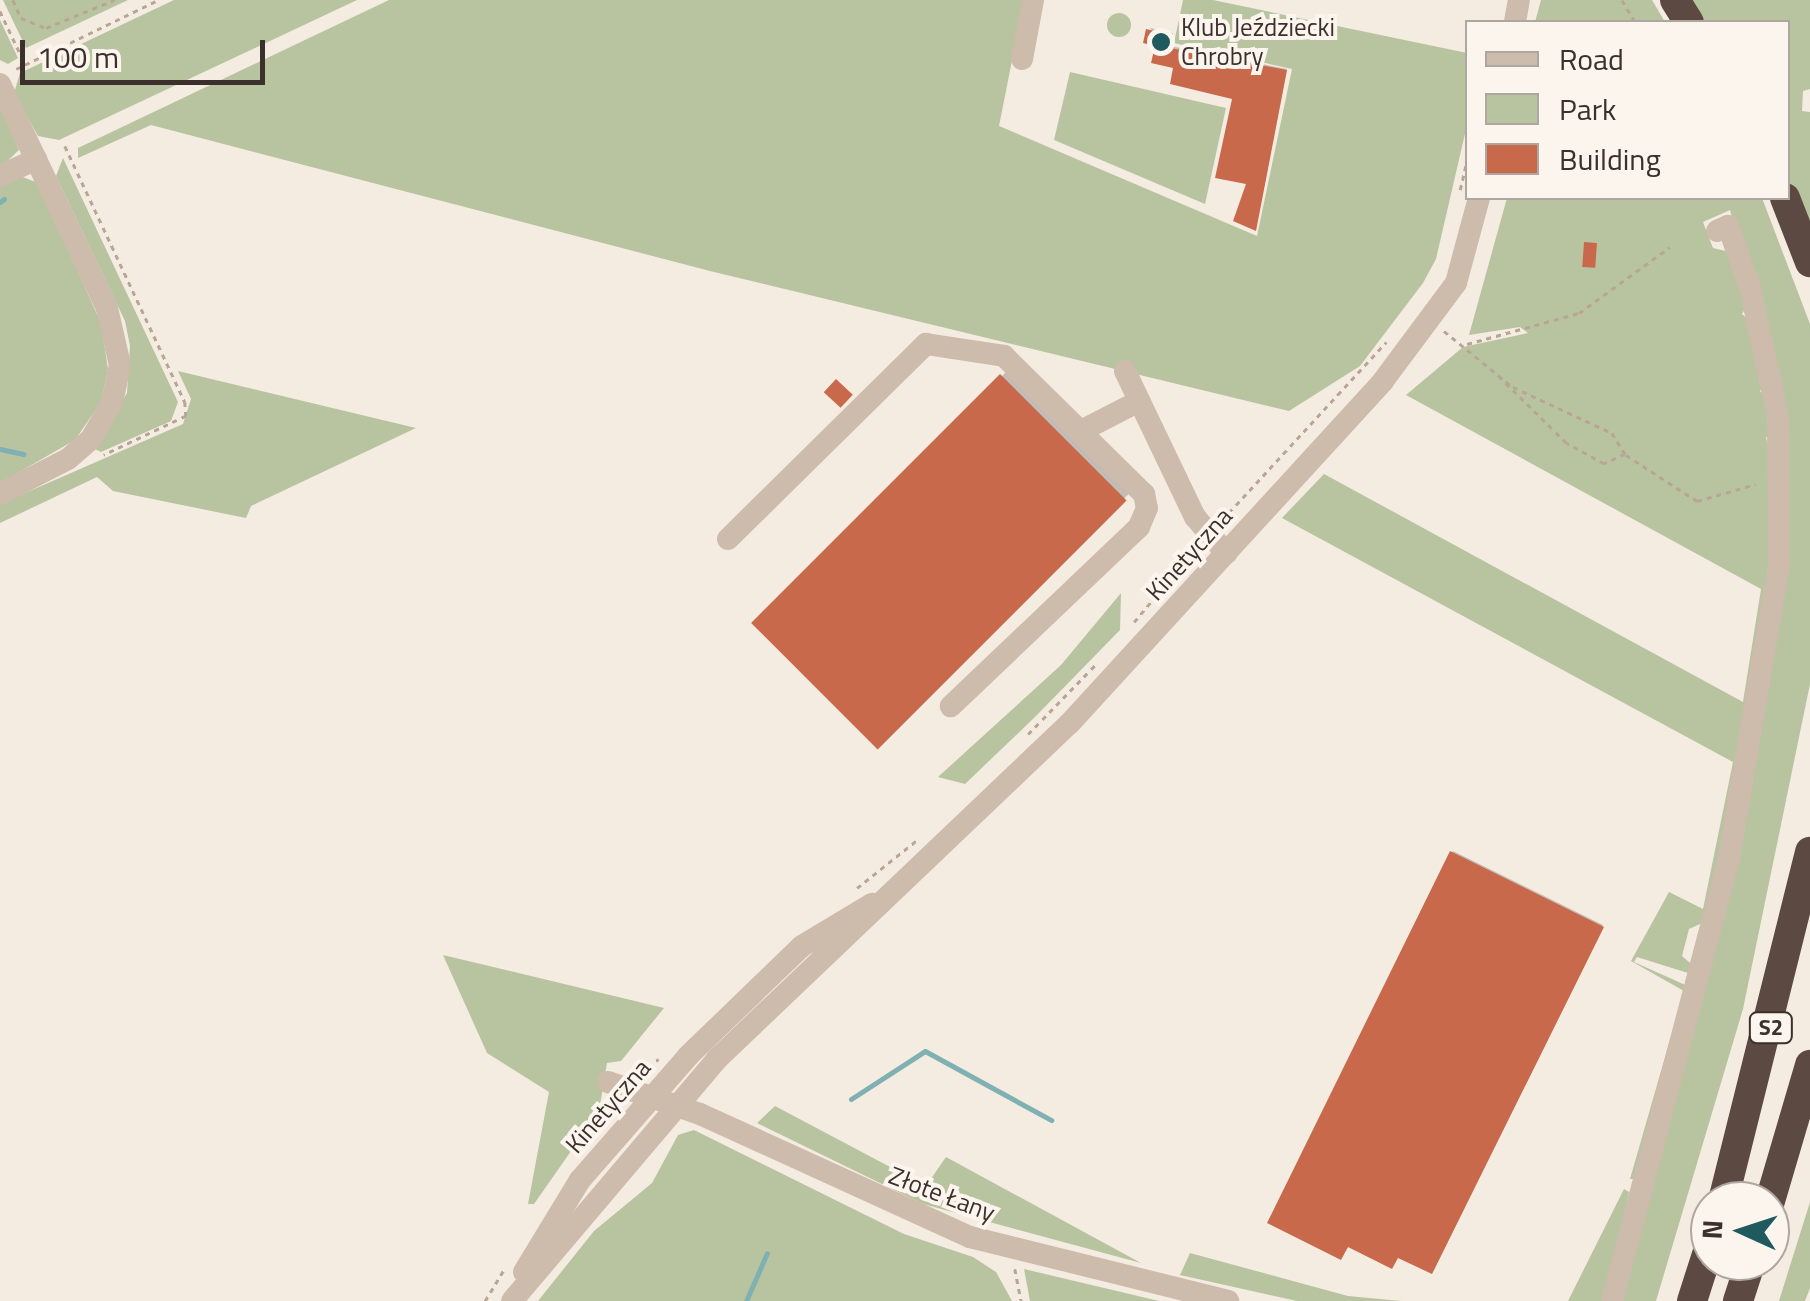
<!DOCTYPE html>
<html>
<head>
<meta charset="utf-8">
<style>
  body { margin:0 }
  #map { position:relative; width:1810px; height:1301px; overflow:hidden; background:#f4ebe1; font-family:"Titillium Web",sans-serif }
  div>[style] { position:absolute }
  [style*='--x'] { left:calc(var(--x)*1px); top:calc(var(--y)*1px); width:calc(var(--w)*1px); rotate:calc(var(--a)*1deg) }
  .green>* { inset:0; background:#b8c4a0 }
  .round { border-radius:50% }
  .shadow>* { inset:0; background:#0003; transform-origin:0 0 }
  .stream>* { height:5px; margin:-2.5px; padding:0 2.5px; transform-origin:2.5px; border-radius:2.5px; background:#7fb0b2 }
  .building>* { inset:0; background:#c8694b; transform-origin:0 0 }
  .path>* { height:2.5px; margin-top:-1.25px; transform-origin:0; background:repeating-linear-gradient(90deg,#b9a596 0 5px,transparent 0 10px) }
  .minor>* { height:22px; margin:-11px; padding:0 11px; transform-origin:11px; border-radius:11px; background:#cdbbac }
  .highway>* { height:30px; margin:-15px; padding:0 15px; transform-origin:15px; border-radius:15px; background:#5c4a42 }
  .dots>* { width:28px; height:28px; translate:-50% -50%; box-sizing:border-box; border:5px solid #fbf5ee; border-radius:50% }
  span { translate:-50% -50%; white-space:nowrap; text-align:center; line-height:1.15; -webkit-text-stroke:8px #fbf5ee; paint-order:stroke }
  .shield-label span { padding:2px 8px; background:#fbf5ee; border:2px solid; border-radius:8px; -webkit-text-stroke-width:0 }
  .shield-label { font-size:22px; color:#3b302b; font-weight:700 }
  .poi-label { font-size:25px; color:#3b302b }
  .left { translate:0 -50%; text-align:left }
  .street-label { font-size:25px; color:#3b302b }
  .legend { position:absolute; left:1465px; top:20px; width:325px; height:180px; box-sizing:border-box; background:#fbf5ee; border:2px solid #aea6a0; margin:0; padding:12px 18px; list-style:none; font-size:30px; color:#3b302b }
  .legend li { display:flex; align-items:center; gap:20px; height:50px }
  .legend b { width:50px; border:2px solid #aea6a0 }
  .north { position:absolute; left:1690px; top:1181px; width:100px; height:100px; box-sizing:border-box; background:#fbf5ee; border:2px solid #aea6a0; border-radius:50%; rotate:273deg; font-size:28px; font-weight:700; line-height:40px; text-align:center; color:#3b302b }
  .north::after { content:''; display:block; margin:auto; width:35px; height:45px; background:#1f5a5e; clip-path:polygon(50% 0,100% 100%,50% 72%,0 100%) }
  .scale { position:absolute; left:20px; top:40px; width:245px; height:45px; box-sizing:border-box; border:5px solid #3b302b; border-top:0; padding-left:12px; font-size:30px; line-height:35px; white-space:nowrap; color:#3b302b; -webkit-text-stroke:8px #fbf5ee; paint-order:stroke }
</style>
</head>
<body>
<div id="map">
  <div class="green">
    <div style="clip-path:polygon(3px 0,128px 0,26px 48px)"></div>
    <div style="clip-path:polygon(174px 0,357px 0,59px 140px,38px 136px,14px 93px,20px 73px)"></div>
    <div style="clip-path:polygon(389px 0,1024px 0,999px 126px,1257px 236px,1292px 69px,1174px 43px,1183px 0,1213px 0,1467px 53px,1467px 125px,1436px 259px,1423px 283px,1360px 366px,1289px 411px,710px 271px,151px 125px,78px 158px,78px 148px)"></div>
    <div style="clip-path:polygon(1541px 0,1652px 0,1665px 22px,1535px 22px)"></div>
    <div style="clip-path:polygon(1687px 0,1810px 0,1810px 89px,1803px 91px,1802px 111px,1810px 112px,1810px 232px,1788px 179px,1788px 22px,1700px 22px)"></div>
    <div class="round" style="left:1107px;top:13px;width:24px;height:24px"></div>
    <div style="clip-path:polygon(0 20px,18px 58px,8px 64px,0 60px)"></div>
    <div style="clip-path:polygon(1070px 72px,1226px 108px,1205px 204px,1054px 140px)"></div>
    <div style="clip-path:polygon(0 104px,19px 150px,0 168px)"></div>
    <div style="clip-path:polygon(63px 158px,178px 402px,171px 421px,101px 452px,95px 449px,127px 393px,130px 346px,125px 321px,56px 176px)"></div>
    <div style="clip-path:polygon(20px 176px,38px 183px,101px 323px,108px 369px,101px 402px,75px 440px,0 483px,0 184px)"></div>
    <div style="clip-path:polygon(1507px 198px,1762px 198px,1810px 324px,1810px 684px,1743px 1009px,1656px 1301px,1620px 1301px,1622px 1286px,1736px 850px,1787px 549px,1788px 479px,1778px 389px,1730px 210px,1703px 222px,1713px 248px,1734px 253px,1747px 306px,1742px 314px,1752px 323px,1766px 382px,1760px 391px,1770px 401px,1773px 430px,1766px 438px,1776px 469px,1768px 478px,1777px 490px,1775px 548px,1709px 920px,1689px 929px,1682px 956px,1696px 968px,1688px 973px,1637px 957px,1634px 962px,1692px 988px,1636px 1179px,1630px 1179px,1684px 991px,1631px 961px,1669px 892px,1703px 909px,1733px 762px,1282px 518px,1324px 474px,1743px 702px,1761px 589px,1406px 395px,1463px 347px,1528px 333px,1520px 327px,1469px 335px)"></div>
    <div style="clip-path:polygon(178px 371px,416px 428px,251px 506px,246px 518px,113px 491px,97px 477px,0 523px,0 504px,183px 424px,191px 399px)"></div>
    <div style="clip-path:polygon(1121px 593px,1120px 630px,1035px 717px,965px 784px,938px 777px,1061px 665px)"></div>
    <div style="clip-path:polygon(443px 955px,664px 1008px,621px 1061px,607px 1063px,599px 1111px,534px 1204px,528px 1204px,549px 1092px,487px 1053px)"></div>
    <div style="clip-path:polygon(775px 1106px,926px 1186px,946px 1157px,1141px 1263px,923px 1204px,757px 1123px)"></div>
    <div style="clip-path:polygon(694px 1130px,904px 1234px,973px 1257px,996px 1272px,1012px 1301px,538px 1301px,594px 1231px,652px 1183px,678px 1135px)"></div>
    <div style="clip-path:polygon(1624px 1189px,1629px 1192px,1608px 1301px,1568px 1301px)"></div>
    <div style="clip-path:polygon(1810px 1202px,1810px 1288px,1805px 1301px,1779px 1301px)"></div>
    <div style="clip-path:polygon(1190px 1253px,1348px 1296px,1401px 1301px,1297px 1301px,1180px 1275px)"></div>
    <div style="clip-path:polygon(1024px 1269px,1159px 1301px,1030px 1301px)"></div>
  </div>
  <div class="shadow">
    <div style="clip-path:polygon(1150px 28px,1173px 33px,1170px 46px,1287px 69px,1256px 228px,1234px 97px,1176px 66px)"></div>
    <div style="left:1007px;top:371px;width:173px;height:357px;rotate:45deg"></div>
    <div style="clip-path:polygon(1453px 851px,1603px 925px,1434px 1270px,1452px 853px)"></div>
  </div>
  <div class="stream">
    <div style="--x:0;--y:202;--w:5;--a:-37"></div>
    <div style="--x:0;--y:449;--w:24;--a:12"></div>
    <div style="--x:851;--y:1099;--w:88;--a:-33"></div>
    <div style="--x:925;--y:1051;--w:144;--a:28.7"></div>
    <div style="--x:746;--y:1301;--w:52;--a:-66.4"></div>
  </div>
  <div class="building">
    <div style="clip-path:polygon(1146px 29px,1172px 35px,1170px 48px,1287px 70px,1256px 231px,1233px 221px,1246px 184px,1215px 178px,1232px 99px,1170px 84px,1173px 68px,1151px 63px,1155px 46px,1143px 43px)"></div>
    <div style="left:1584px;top:242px;width:13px;height:25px;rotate:4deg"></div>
    <div style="left:1000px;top:374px;width:179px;height:352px;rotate:45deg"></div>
    <div style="left:836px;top:379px;width:23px;height:18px;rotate:43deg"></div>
    <div style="clip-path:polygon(1450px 851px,1604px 927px,1432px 1274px,1398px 1258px,1392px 1269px,1348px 1247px,1341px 1260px,1267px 1223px)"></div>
  </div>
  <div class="path">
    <div style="--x:13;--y:0;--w:20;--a:66"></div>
    <div style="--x:21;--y:18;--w:27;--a:22"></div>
    <div style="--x:46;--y:28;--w:74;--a:-22.4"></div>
    <div style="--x:1622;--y:0;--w:26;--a:59"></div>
    <div style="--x:0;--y:11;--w:59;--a:64.7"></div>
    <div style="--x:16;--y:69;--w:158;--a:-25.9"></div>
    <div style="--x:65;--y:146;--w:283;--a:64.9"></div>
    <div style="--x:185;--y:402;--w:14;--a:86"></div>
    <div style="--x:186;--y:416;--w:91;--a:154.6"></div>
    <div style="--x:1460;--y:190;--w:37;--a:-77"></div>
    <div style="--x:1444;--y:331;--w:89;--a:39.1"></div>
    <div style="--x:1513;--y:387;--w:109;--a:24.9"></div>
    <div style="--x:1612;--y:433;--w:25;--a:58"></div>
    <div style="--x:1625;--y:454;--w:23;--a:155"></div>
    <div style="--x:1604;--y:464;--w:43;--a:-151.1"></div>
    <div style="--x:1566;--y:443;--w:94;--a:-135.4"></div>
    <div style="--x:1467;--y:344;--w:116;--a:-15.5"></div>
    <div style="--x:1579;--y:313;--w:112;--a:-36"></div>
    <div style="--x:1626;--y:455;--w:85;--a:32.9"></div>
    <div style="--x:1697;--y:501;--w:61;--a:-16.1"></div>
    <div style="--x:1222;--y:520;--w:242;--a:-47.3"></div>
    <div style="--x:1134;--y:622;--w:97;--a:-50"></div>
    <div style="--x:1028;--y:734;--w:96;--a:-45.8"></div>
    <div style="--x:857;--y:888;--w:77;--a:-38.7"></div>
    <div style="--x:641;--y:1074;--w:23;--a:-41"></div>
    <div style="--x:598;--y:1128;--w:27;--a:-56"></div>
    <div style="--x:1015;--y:1269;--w:33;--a:79"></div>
    <div style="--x:485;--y:1301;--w:39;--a:-59"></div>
  </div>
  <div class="minor">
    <div style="--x:1515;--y:22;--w:22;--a:-80"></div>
    <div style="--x:1022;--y:59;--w:60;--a:-79.4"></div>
    <div style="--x:0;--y:84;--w:248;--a:64.5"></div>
    <div style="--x:107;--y:308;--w:58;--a:77.2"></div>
    <div style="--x:120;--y:365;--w:39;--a:102"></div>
    <div style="--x:112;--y:403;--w:42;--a:120.3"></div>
    <div style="--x:91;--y:439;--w:30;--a:139"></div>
    <div style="--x:68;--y:459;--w:76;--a:152.8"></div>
    <div style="--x:0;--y:176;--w:40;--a:-25"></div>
    <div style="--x:1125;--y:371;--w:162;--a:64.4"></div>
    <div style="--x:1195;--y:517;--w:48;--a:49.3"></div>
    <div style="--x:1081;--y:431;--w:65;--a:-27.3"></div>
    <div style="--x:728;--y:539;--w:278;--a:-44.6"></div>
    <div style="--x:926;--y:344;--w:79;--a:8.7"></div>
    <div style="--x:1004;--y:356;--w:197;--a:44.6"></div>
    <div style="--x:1144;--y:494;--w:14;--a:78"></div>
    <div style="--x:1147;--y:508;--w:21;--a:113"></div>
    <div style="--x:1139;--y:527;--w:260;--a:136.4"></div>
    <div style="--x:608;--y:1082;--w:97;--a:19.2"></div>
    <div style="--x:700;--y:1114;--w:297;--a:24.5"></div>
    <div style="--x:970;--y:1237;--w:266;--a:13.9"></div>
    <div style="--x:524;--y:1272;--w:108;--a:-58.7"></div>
    <div style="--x:580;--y:1180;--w:164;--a:-48.9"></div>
    <div style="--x:688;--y:1056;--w:158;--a:-44"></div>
    <div style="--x:802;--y:946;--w:82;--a:-31"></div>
    <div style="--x:512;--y:1301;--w:317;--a:-49.7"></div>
    <div style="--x:717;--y:1059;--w:487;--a:-43.6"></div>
    <div style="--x:1070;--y:723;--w:464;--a:-47.5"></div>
    <div style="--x:1383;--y:381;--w:122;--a:-53.3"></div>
    <div style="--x:1456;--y:283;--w:88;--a:-74.9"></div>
    <div style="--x:1612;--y:1301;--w:459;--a:-75.2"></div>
    <div style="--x:1729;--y:857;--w:297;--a:-80.3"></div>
    <div style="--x:1779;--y:564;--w:147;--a:-90.4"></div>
    <div style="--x:1778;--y:417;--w:132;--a:-102.2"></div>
    <div style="--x:1750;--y:288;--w:66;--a:-109.5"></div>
    <div style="--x:1728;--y:226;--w:12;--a:156"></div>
  </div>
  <div class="highway">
    <div style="--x:1675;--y:0;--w:26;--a:58"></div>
    <div style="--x:1785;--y:198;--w:69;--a:68.7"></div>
    <div style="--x:1723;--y:1201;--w:360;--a:-76"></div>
    <div style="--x:1770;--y:1201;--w:142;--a:-73.6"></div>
    <div style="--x:1692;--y:1301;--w:59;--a:-72.2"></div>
    <div style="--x:1738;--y:1301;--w:42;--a:-72"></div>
  </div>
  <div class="dots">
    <div style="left:1161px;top:42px;background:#1f5a5e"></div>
  </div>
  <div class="shield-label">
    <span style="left:1771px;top:1028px">S2</span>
  </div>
  <div class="poi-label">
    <span class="left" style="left:1181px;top:42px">Klub Jeździecki<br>Chrobry</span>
  </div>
  <div class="street-label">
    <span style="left:1189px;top:554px;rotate:-48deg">Kinetyczna</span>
    <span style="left:608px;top:1106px;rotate:-49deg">Kinetyczna</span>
    <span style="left:942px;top:1194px;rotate:21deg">Złote Łany</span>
  </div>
  <ul class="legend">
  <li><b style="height:12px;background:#cdbbac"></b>Road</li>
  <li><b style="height:28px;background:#b8c4a0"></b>Park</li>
  <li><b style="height:28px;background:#c8694b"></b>Building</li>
  </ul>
  <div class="north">N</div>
  <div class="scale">100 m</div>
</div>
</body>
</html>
